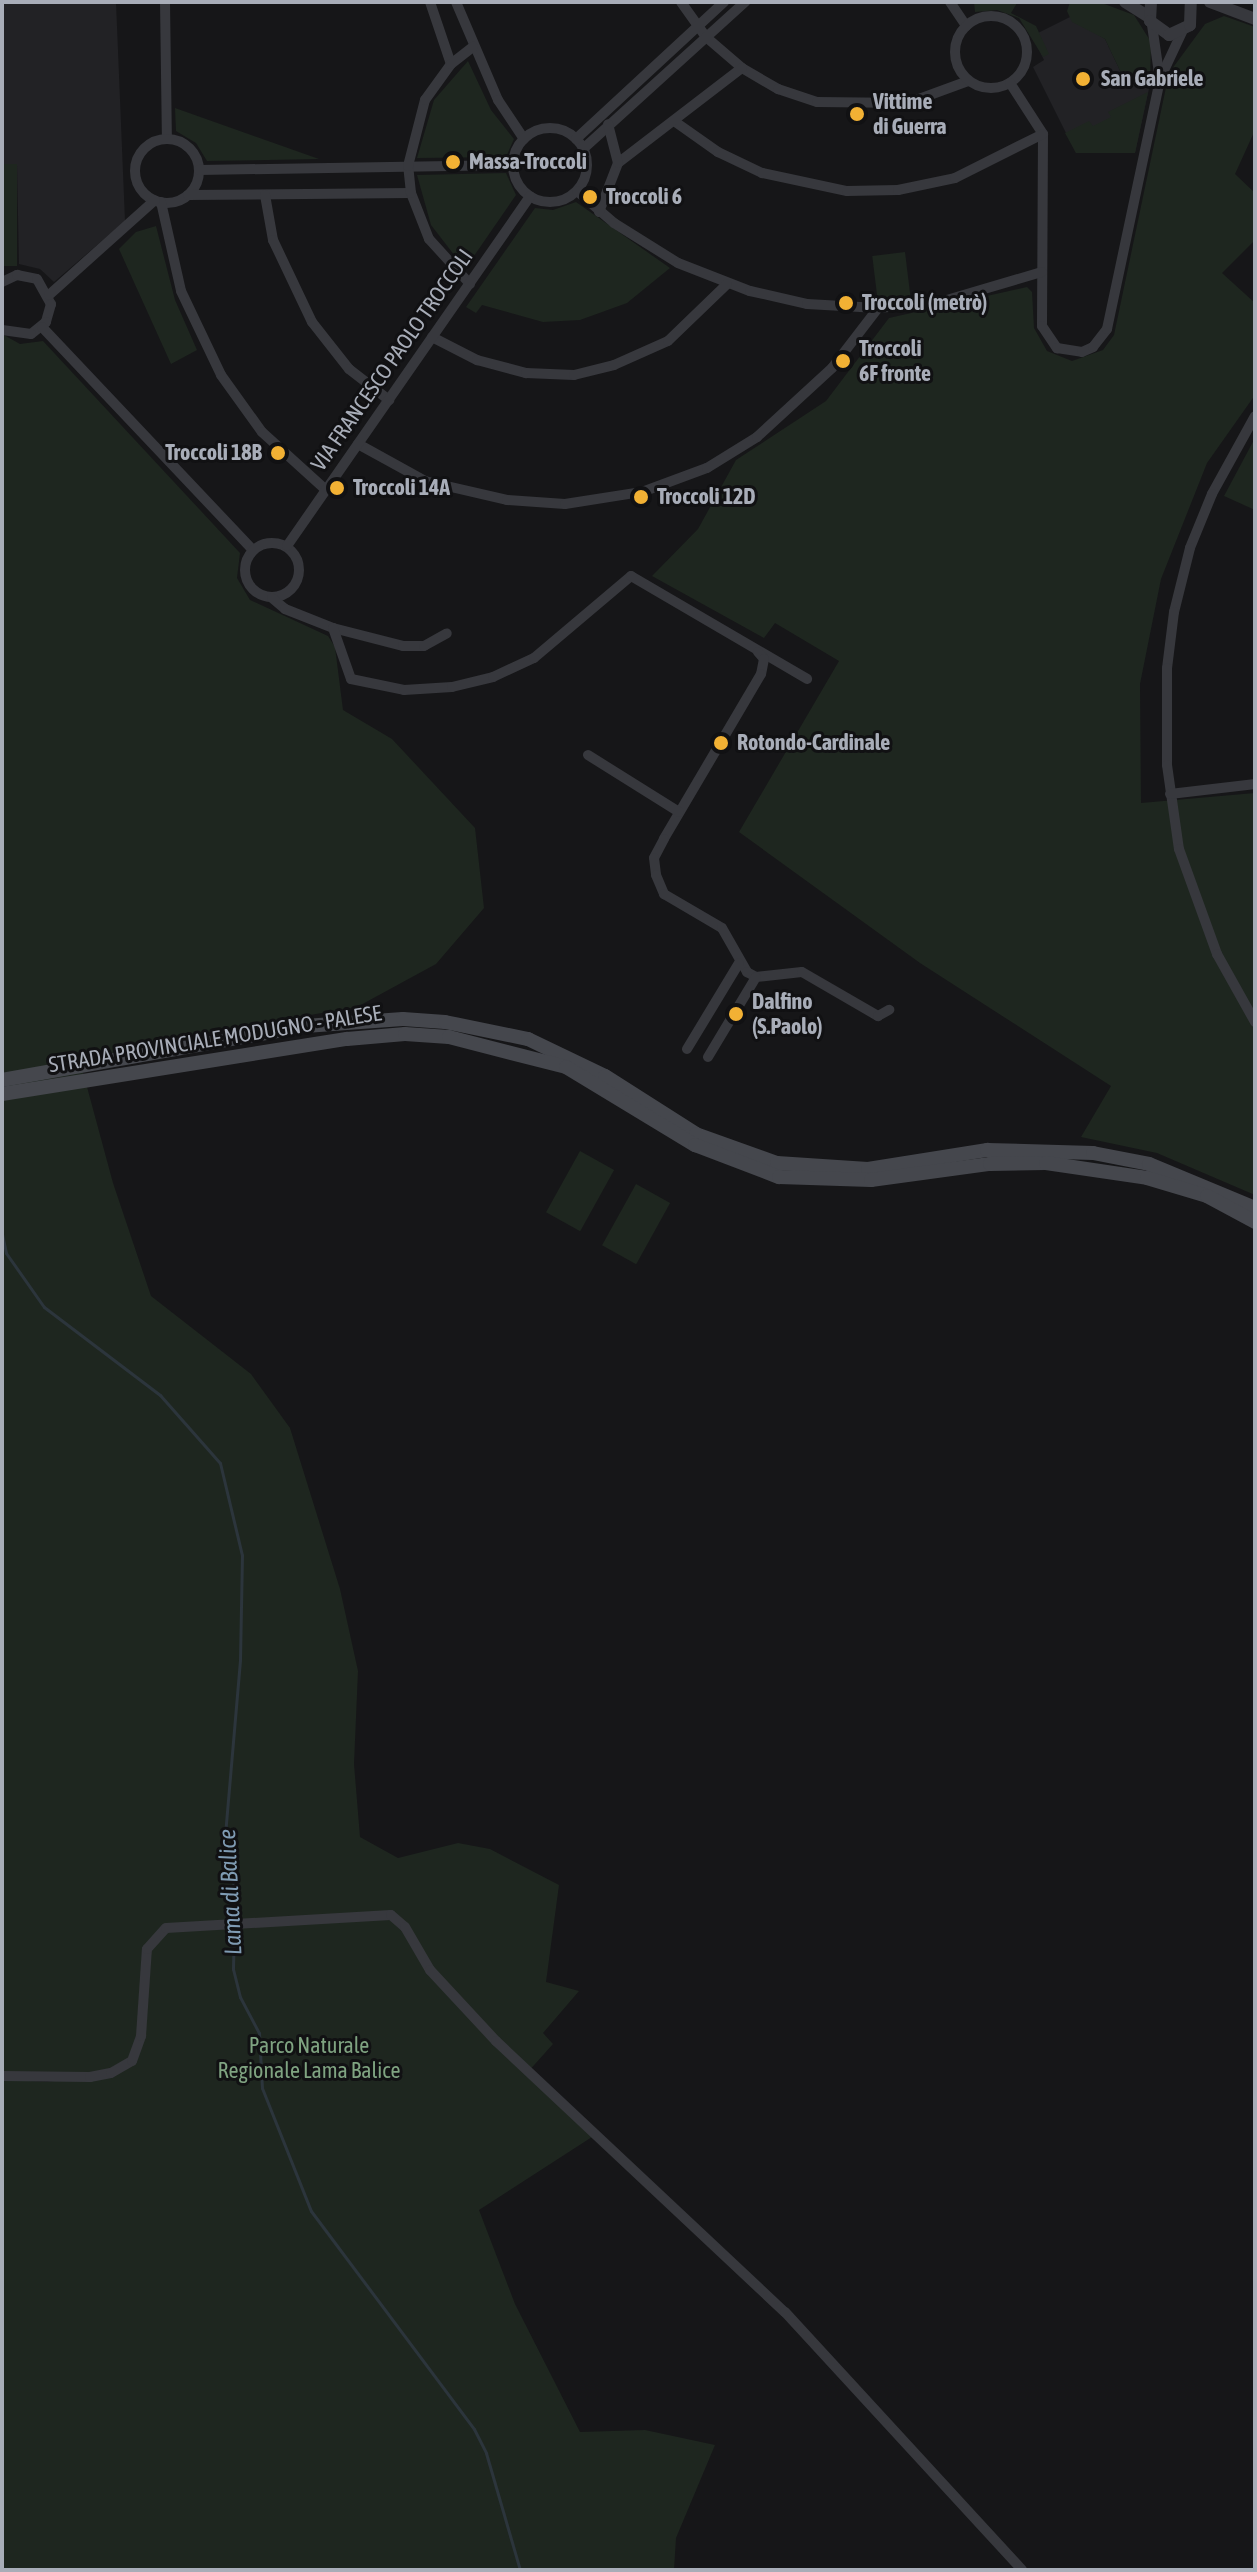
<!DOCTYPE html>
<html>
<head>
<meta charset="utf-8">
<style>
  body { margin:0 }
  #map { position:relative; width:1257px; height:2572px; overflow:hidden; background:#161618; font-family:"Asap Condensed",sans-serif }
  div>[style] { position:absolute }
  [style*='--x'] { left:calc(var(--x)*1px); top:calc(var(--y)*1px); width:calc(var(--w)*1px); rotate:calc(var(--a)*1deg) }
  .built>* { inset:0; background:#222225 }
  .green>* { inset:0; background:#1e261f; transform-origin:0 0 }
  .stream>* { height:3px; margin:-1.5px; padding:0 1.5px; transform-origin:1.5px; border-radius:1.5px; background:#2c353c }
  .minor>* { height:10px; margin:-5px; padding:0 5px; transform-origin:5px; border-radius:5px; background:#37383d }
  .minor>.ring { margin:-5px; padding:0; box-sizing:content-box; background:none; border:10px solid #37383d; border-radius:50% }
  .tertiary>* { height:12px; margin:-6px; padding:0 6px; transform-origin:6px; border-radius:6px; background:#37383d }
  .secondary>* { height:14px; margin:-7px; padding:0 7px; transform-origin:7px; border-radius:7px; background:#45474d }
  .dots>* { width:22px; height:22px; translate:-50% -50%; box-sizing:border-box; border:4px solid #111113; border-radius:50% }
  span { translate:-50% -50%; white-space:nowrap; text-align:center; line-height:1.15; -webkit-text-stroke:6px #111113; paint-order:stroke }
  .poi-label { font-size:22px; color:#a8adb8; font-weight:700 }
  .left { translate:0 -50%; text-align:left }
  .right { translate:-100% -50%; text-align:right }
  .street-label { font-size:22px; color:#a8adb8 }
  .park-label { font-size:22px; color:#7fa381 }
  .water-label { font-size:24px; color:#7f9bb3; font-style:italic }
  .frame { position:absolute; inset:0; border:4px solid #a8adb8; pointer-events:none }
</style>
</head>
<body>
<div id="map">
  <div class="built">
    <div style="clip-path:polygon(2px 2px,116px 2px,125px 221px,54px 282px,40px 269px,19px 264px,17px 165px,2px 164px)"></div>
    <div style="clip-path:polygon(1070px 17px,1105px 39px,1124px 79px,1150px 84px,1135px 153px,1076px 153px,1033px 67px,1044px 60px,1032px 36px)"></div>
  </div>
  <div class="green">
    <div style="clip-path:polygon(974px 2px,1017px 3px,1011px 13px,1036px 26px,1049px 54px,1043px 57px,1019px 18px,997px 10px,975px 12px)"></div>
    <div style="clip-path:polygon(1070px 2px,1099px 2px,1134px 15px,1151px 42px,1150px 84px,1124px 79px,1105px 39px,1072px 22px,1067px 11px)"></div>
    <div style="clip-path:polygon(1224px 16px,1255px 27px,1255px 130px,1235px 174px,1255px 193px,1255px 240px,1222px 273px,1255px 303px,1255px 395px,1207px 463px,1161px 579px,1140px 684px,1141px 803px,1255px 793px,1255px 1195px,1157px 1153px,1081px 1137px,1111px 1086px,920px 963px,739px 832px,839px 661px,775px 623px,764px 638px,652px 576px,698px 529px,736px 460px,826px 401px,889px 318px,1027px 287px,1032px 292px,1034px 328px,1047px 351px,1072px 361px,1103px 350px,1114px 335px,1169px 73px,1205px 24px)"></div>
    <div style="clip-path:polygon(468px 61px,491px 110px,514px 139px,506px 157px,417px 158px,434px 100px)"></div>
    <div style="clip-path:polygon(1148px 92px,1135px 153px,1076px 153px,1065px 133px,1089px 121px,1093px 126px,1111px 117px,1108px 112px)"></div>
    <div style="clip-path:polygon(175px 108px,319px 159px,207px 161px,196px 143px,176px 131px)"></div>
    <div style="left:2px;top:164px;width:15px;height:102px"></div>
    <div style="clip-path:polygon(506px 173px,516px 195px,465px 269px,431px 225px,417px 175px)"></div>
    <div style="clip-path:polygon(576px 202px,670px 268px,627px 303px,580px 320px,543px 322px,482px 305px,476px 313px,466px 307px,535px 208px,553px 210px)"></div>
    <div style="clip-path:polygon(156px 226px,175px 300px,197px 350px,171px 364px,119px 249px,136px 232px)"></div>
    <div style="left:905px;top:252px;width:46px;height:33px;rotate:83deg"></div>
    <div style="clip-path:polygon(2px 334px,20px 344px,43px 341px,240px 553px,237px 578px,250px 600px,328px 636px,335px 647px,343px 710px,392px 739px,475px 828px,484px 908px,436px 964px,357px 1007px,175px 1038px,80px 1061px,113px 1183px,151px 1296px,251px 1374px,290px 1428px,340px 1589px,358px 1671px,354px 1764px,360px 1837px,398px 1858px,458px 1843px,490px 1849px,559px 1885px,546px 1982px,579px 1991px,543px 2033px,553px 2044px,527px 2073px,592px 2137px,479px 2210px,515px 2304px,580px 2432px,645px 2430px,715px 2445px,676px 2538px,674px 2570px,2px 2570px,2px 2080px,54px 2082px,2px 2075px)"></div>
    <div style="clip-path:polygon(1255px 438px,1255px 510px,1224px 496px)"></div>
    <div style="left:580px;top:1151px;width:39px;height:70px;rotate:29deg"></div>
    <div style="left:636px;top:1184px;width:39px;height:70px;rotate:29deg"></div>
  </div>
  <div class="stream">
    <div style="--x:2;--y:1234;--w:19;--a:78"></div>
    <div style="--x:6;--y:1253;--w:66;--a:54.9"></div>
    <div style="--x:44;--y:1307;--w:146;--a:37.2"></div>
    <div style="--x:160;--y:1395;--w:91;--a:48.6"></div>
    <div style="--x:220;--y:1463;--w:95;--a:76.6"></div>
    <div style="--x:242;--y:1555;--w:105;--a:91.1"></div>
    <div style="--x:240;--y:1660;--w:177;--a:94.9"></div>
    <div style="--x:225;--y:1836;--w:52;--a:80"></div>
    <div style="--x:234;--y:1887;--w:33;--a:90"></div>
    <div style="--x:234;--y:1927;--w:42;--a:91.4"></div>
    <div style="--x:233;--y:1969;--w:29;--a:76"></div>
    <div style="--x:240;--y:1997;--w:41;--a:62.2"></div>
    <div style="--x:259;--y:2033;--w:55;--a:86.9"></div>
    <div style="--x:262;--y:2088;--w:132;--a:68.3"></div>
    <div style="--x:311;--y:2211;--w:272;--a:53.2"></div>
    <div style="--x:474;--y:2429;--w:27;--a:63"></div>
    <div style="--x:486;--y:2453;--w:122;--a:73.8"></div>
  </div>
  <div class="minor">
    <div style="--x:165;--y:2;--w:137;--a:89.2"></div>
    <div style="--x:430;--y:2;--w:65;--a:71.3"></div>
    <div style="--x:456;--y:2;--w:107;--a:66.8"></div>
    <div style="--x:498;--y:100;--w:47;--a:56.3"></div>
    <div style="--x:681;--y:2;--w:43;--a:54.5"></div>
    <div style="--x:706;--y:37;--w:48;--a:40.7"></div>
    <div style="--x:742;--y:68;--w:42;--a:30.3"></div>
    <div style="--x:778;--y:89;--w:41;--a:18.4"></div>
    <div style="--x:817;--y:102;--w:91;--a:0.6"></div>
    <div style="--x:908;--y:103;--w:64;--a:-20.1"></div>
    <div style="--x:950;--y:2;--w:29;--a:56"></div>
    <div class="ring" style="left:955px;top:16px;width:62px;height:62px"></div>
    <div style="--x:1152;--y:25;--w:49;--a:81.7"></div>
    <div style="--x:1010;--y:83;--w:61;--a:57.1"></div>
    <div style="--x:1043;--y:134;--w:192;--a:90.3"></div>
    <div style="--x:1042;--y:326;--w:27;--a:56"></div>
    <div style="--x:1057;--y:348;--w:25;--a:9"></div>
    <div style="--x:1082;--y:352;--w:12;--a:-24"></div>
    <div style="--x:1093;--y:347;--w:23;--a:-52"></div>
    <div style="--x:1107;--y:329;--w:256;--a:-78"></div>
    <div style="--x:1160;--y:79;--w:52;--a:-64.9"></div>
    <div style="--x:674;--y:121;--w:54;--a:35.2"></div>
    <div style="--x:718;--y:152;--w:49;--a:25.5"></div>
    <div style="--x:762;--y:173;--w:87;--a:12"></div>
    <div style="--x:847;--y:191;--w:51;--a:-1.1"></div>
    <div style="--x:898;--y:190;--w:58;--a:-11.9"></div>
    <div style="--x:955;--y:178;--w:98;--a:-26.6"></div>
    <div class="ring" style="left:513px;top:128px;width:64px;height:64px"></div>
    <div style="--x:576;--y:139;--w:202;--a:-42.8"></div>
    <div class="ring" style="left:135px;top:139px;width:54px;height:54px"></div>
    <div style="--x:583;--y:149;--w:219;--a:-42.2"></div>
    <div style="--x:618;--y:163;--w:156;--a:-37.5"></div>
    <div style="--x:199;--y:170;--w:314;--a:-0.9"></div>
    <div style="--x:577;--y:191;--w:49;--a:40.9"></div>
    <div style="--x:614;--y:223;--w:75;--a:32"></div>
    <div style="--x:678;--y:263;--w:77;--a:21.3"></div>
    <div style="--x:750;--y:291;--w:58;--a:12.8"></div>
    <div style="--x:807;--y:304;--w:71;--a:3.2"></div>
    <div style="--x:878;--y:308;--w:62;--a:-5.5"></div>
    <div style="--x:940;--y:302;--w:106;--a:-16.4"></div>
    <div style="--x:188;--y:195;--w:223;--a:-0.5"></div>
    <div style="--x:265;--y:195;--w:46;--a:79.9"></div>
    <div style="--x:273;--y:240;--w:91;--a:64.6"></div>
    <div style="--x:312;--y:322;--w:60;--a:51.8"></div>
    <div style="--x:349;--y:369;--w:51;--a:37.8"></div>
    <div style="--x:161;--y:202;--w:91;--a:77.3"></div>
    <div style="--x:181;--y:291;--w:93;--a:64.5"></div>
    <div style="--x:221;--y:375;--w:70;--a:54.3"></div>
    <div style="--x:262;--y:432;--w:86;--a:42.2"></div>
    <div style="--x:599;--y:212;--w:53;--a:-68.8"></div>
    <div style="--x:618;--y:163;--w:40;--a:-104.4"></div>
    <div style="--x:2;--y:282;--w:17;--a:-25"></div>
    <div style="--x:17;--y:275;--w:20;--a:11"></div>
    <div style="--x:37;--y:279;--w:29;--a:61"></div>
    <div style="--x:51;--y:304;--w:19;--a:106"></div>
    <div style="--x:46;--y:322;--w:19;--a:141"></div>
    <div style="--x:31;--y:334;--w:29;--a:-172"></div>
    <div style="--x:470;--y:284;--w:61;--a:-132.3"></div>
    <div style="--x:429;--y:239;--w:49;--a:-111.4"></div>
    <div style="--x:411;--y:193;--w:27;--a:-96"></div>
    <div style="--x:408;--y:166;--w:68;--a:-75.6"></div>
    <div style="--x:425;--y:100;--w:44;--a:-54.2"></div>
    <div style="--x:451;--y:64;--w:28;--a:-38"></div>
    <div style="--x:49;--y:295;--w:142;--a:-41.9"></div>
    <div style="--x:42;--y:327;--w:307;--a:46.6"></div>
    <div style="--x:432;--y:337;--w:51;--a:27.1"></div>
    <div style="--x:477;--y:360;--w:51;--a:14.9"></div>
    <div style="--x:526;--y:373;--w:48;--a:2.4"></div>
    <div style="--x:574;--y:375;--w:41;--a:-14"></div>
    <div style="--x:614;--y:365;--w:59;--a:-24"></div>
    <div style="--x:668;--y:341;--w:82;--a:-44"></div>
    <div style="--x:1255;--y:416;--w:89;--a:118.9"></div>
    <div style="--x:1212;--y:494;--w:58;--a:112.2"></div>
    <div style="--x:1190;--y:548;--w:66;--a:104"></div>
    <div style="--x:1174;--y:612;--w:56;--a:97.1"></div>
    <div style="--x:1167;--y:668;--w:97;--a:90"></div>
    <div style="--x:1167;--y:765;--w:85;--a:81.9"></div>
    <div style="--x:1179;--y:849;--w:112;--a:70.1"></div>
    <div style="--x:1217;--y:954;--w:78;--a:60.8"></div>
    <div style="--x:358;--y:444;--w:77;--a:28.9"></div>
    <div style="--x:425;--y:481;--w:84;--a:13"></div>
    <div style="--x:507;--y:500;--w:58;--a:3.9"></div>
    <div style="--x:565;--y:504;--w:78;--a:-8.9"></div>
    <div style="--x:642;--y:492;--w:69;--a:-20.3"></div>
    <div style="--x:707;--y:468;--w:59;--a:-31.8"></div>
    <div style="--x:757;--y:437;--w:102;--a:-42.6"></div>
    <div style="--x:832;--y:368;--w:76;--a:-52.5"></div>
    <div class="ring" style="left:245px;top:543px;width:44px;height:44px"></div>
    <div style="--x:287;--y:546;--w:426;--a:-55.2"></div>
    <div style="--x:272;--y:598;--w:17;--a:40"></div>
    <div style="--x:285;--y:609;--w:52;--a:21.6"></div>
    <div style="--x:333;--y:628;--w:72;--a:14.4"></div>
    <div style="--x:403;--y:646;--w:21;--a:0"></div>
    <div style="--x:424;--y:646;--w:26;--a:-29"></div>
    <div style="--x:333;--y:628;--w:54;--a:70.6"></div>
    <div style="--x:351;--y:679;--w:54;--a:11.7"></div>
    <div style="--x:404;--y:690;--w:48;--a:-3.6"></div>
    <div style="--x:452;--y:687;--w:42;--a:-13.7"></div>
    <div style="--x:493;--y:677;--w:45;--a:-24.9"></div>
    <div style="--x:534;--y:658;--w:127;--a:-40.2"></div>
    <div style="--x:631;--y:576;--w:204;--a:30.3"></div>
    <div style="--x:758;--y:652;--w:9;--a:49"></div>
    <div style="--x:764;--y:659;--w:15;--a:101"></div>
    <div style="--x:761;--y:674;--w:191;--a:120.5"></div>
    <div style="--x:664;--y:839;--w:21;--a:118"></div>
    <div style="--x:654;--y:858;--w:17;--a:83"></div>
    <div style="--x:656;--y:875;--w:21;--a:67"></div>
    <div style="--x:664;--y:894;--w:67;--a:30.4"></div>
    <div style="--x:722;--y:928;--w:51;--a:60.4"></div>
    <div style="--x:747;--y:972;--w:10;--a:29"></div>
    <div style="--x:756;--y:977;--w:46;--a:-6.2"></div>
    <div style="--x:802;--y:972;--w:88;--a:30.1"></div>
    <div style="--x:878;--y:1016;--w:13;--a:-29"></div>
    <div style="--x:588;--y:755;--w:107;--a:32.1"></div>
    <div style="--x:1170;--y:794;--w:86;--a:-6.7"></div>
    <div style="--x:687;--y:1049;--w:100;--a:-58.8"></div>
    <div style="--x:708;--y:1057;--w:93;--a:-59"></div>
    <div style="--x:2;--y:2076;--w:88;--a:0.7"></div>
    <div style="--x:90;--y:2077;--w:21;--a:-11"></div>
    <div style="--x:111;--y:2073;--w:24;--a:-30"></div>
    <div style="--x:132;--y:2061;--w:27;--a:-70"></div>
    <div style="--x:141;--y:2036;--w:87;--a:-86.1"></div>
    <div style="--x:147;--y:1949;--w:28;--a:-48"></div>
    <div style="--x:166;--y:1928;--w:225;--a:-3.3"></div>
    <div style="--x:391;--y:1915;--w:18;--a:41"></div>
    <div style="--x:405;--y:1927;--w:50;--a:59.8"></div>
    <div style="--x:430;--y:1970;--w:97;--a:47.1"></div>
    <div style="--x:496;--y:2041;--w:396;--a:43.2"></div>
    <div style="--x:785;--y:2312;--w:350;--a:47.4"></div>
  </div>
  <div class="tertiary">
    <div style="--x:1125;--y:2;--w:28;--a:32"></div>
    <div style="--x:1151;--y:2;--w:19;--a:93"></div>
    <div style="--x:1150;--y:21;--w:24;--a:36"></div>
    <div style="--x:1169;--y:35;--w:23;--a:-25"></div>
    <div style="--x:1190;--y:25;--w:23;--a:-88"></div>
    <div style="--x:1210;--y:2;--w:48;--a:20.7"></div>
  </div>
  <div class="secondary">
    <div style="--x:2;--y:1080;--w:308;--a:-10.1"></div>
    <div style="--x:305;--y:1026;--w:98;--a:-4.1"></div>
    <div style="--x:403;--y:1019;--w:42;--a:4.1"></div>
    <div style="--x:445;--y:1022;--w:85;--a:11.6"></div>
    <div style="--x:528;--y:1039;--w:85;--a:25.7"></div>
    <div style="--x:605;--y:1076;--w:108;--a:32.5"></div>
    <div style="--x:696;--y:1134;--w:86;--a:19.7"></div>
    <div style="--x:777;--y:1163;--w:91;--a:3.8"></div>
    <div style="--x:868;--y:1169;--w:121;--a:-9.1"></div>
    <div style="--x:987;--y:1150;--w:106;--a:1.6"></div>
    <div style="--x:1093;--y:1153;--w:57;--a:11.1"></div>
    <div style="--x:1149;--y:1164;--w:115;--a:22.5"></div>
    <div style="--x:2;--y:1094;--w:349;--a:-9.1"></div>
    <div style="--x:347;--y:1039;--w:58;--a:-4.9"></div>
    <div style="--x:405;--y:1034;--w:44;--a:3.9"></div>
    <div style="--x:449;--y:1037;--w:121;--a:14.4"></div>
    <div style="--x:566;--y:1067;--w:151;--a:31.2"></div>
    <div style="--x:695;--y:1145;--w:90;--a:20.9"></div>
    <div style="--x:779;--y:1177;--w:92;--a:1.9"></div>
    <div style="--x:871;--y:1180;--w:120;--a:-7.7"></div>
    <div style="--x:990;--y:1164;--w:56;--a:-1"></div>
    <div style="--x:1046;--y:1163;--w:102;--a:8.4"></div>
    <div style="--x:1147;--y:1178;--w:63;--a:16.7"></div>
    <div style="--x:1207;--y:1196;--w:55;--a:28.4"></div>
  </div>
  <div class="dots">
    <div style="left:1083px;top:79px;background:#f2b134"></div>
    <div style="left:857px;top:114px;background:#f2b134"></div>
    <div style="left:453px;top:162px;background:#f2b134"></div>
    <div style="left:590px;top:197px;background:#f2b134"></div>
    <div style="left:846px;top:303px;background:#f2b134"></div>
    <div style="left:843px;top:361px;background:#f2b134"></div>
    <div style="left:278px;top:453px;background:#f2b134"></div>
    <div style="left:337px;top:488px;background:#f2b134"></div>
    <div style="left:641px;top:497px;background:#f2b134"></div>
    <div style="left:721px;top:743px;background:#f2b134"></div>
    <div style="left:736px;top:1014px;background:#f2b134"></div>
  </div>
  <div class="poi-label">
    <span class="left" style="left:1101px;top:79px">San Gabriele</span>
    <span class="left" style="left:873px;top:114px">Vittime<br>di Guerra</span>
    <span class="left" style="left:469px;top:162px">Massa-Troccoli</span>
    <span class="left" style="left:606px;top:197px">Troccoli 6</span>
    <span class="left" style="left:862px;top:303px">Troccoli (metrò)</span>
    <span class="left" style="left:859px;top:361px">Troccoli<br>6F fronte</span>
    <span class="right" style="left:262px;top:453px">Troccoli 18B</span>
    <span class="left" style="left:353px;top:488px">Troccoli 14A</span>
    <span class="left" style="left:657px;top:497px">Troccoli 12D</span>
    <span class="left" style="left:737px;top:743px">Rotondo-Cardinale</span>
    <span class="left" style="left:752px;top:1014px">Dalfino<br>(S.Paolo)</span>
  </div>
  <div class="street-label">
    <span style="left:392px;top:360px;rotate:-55deg">VIA FRANCESCO PAOLO TROCCOLI</span>
    <span style="left:215px;top:1039px;rotate:-9deg">STRADA PROVINCIALE MODUGNO - PALESE</span>
  </div>
  <div class="park-label">
    <span style="left:309px;top:2058px">Parco Naturale<br>Regionale Lama Balice</span>
  </div>
  <div class="water-label">
    <span style="left:230px;top:1892px;rotate:-93deg">Lama di Balice</span>
  </div>
  <div class="frame"></div>
</div>
</body>
</html>
